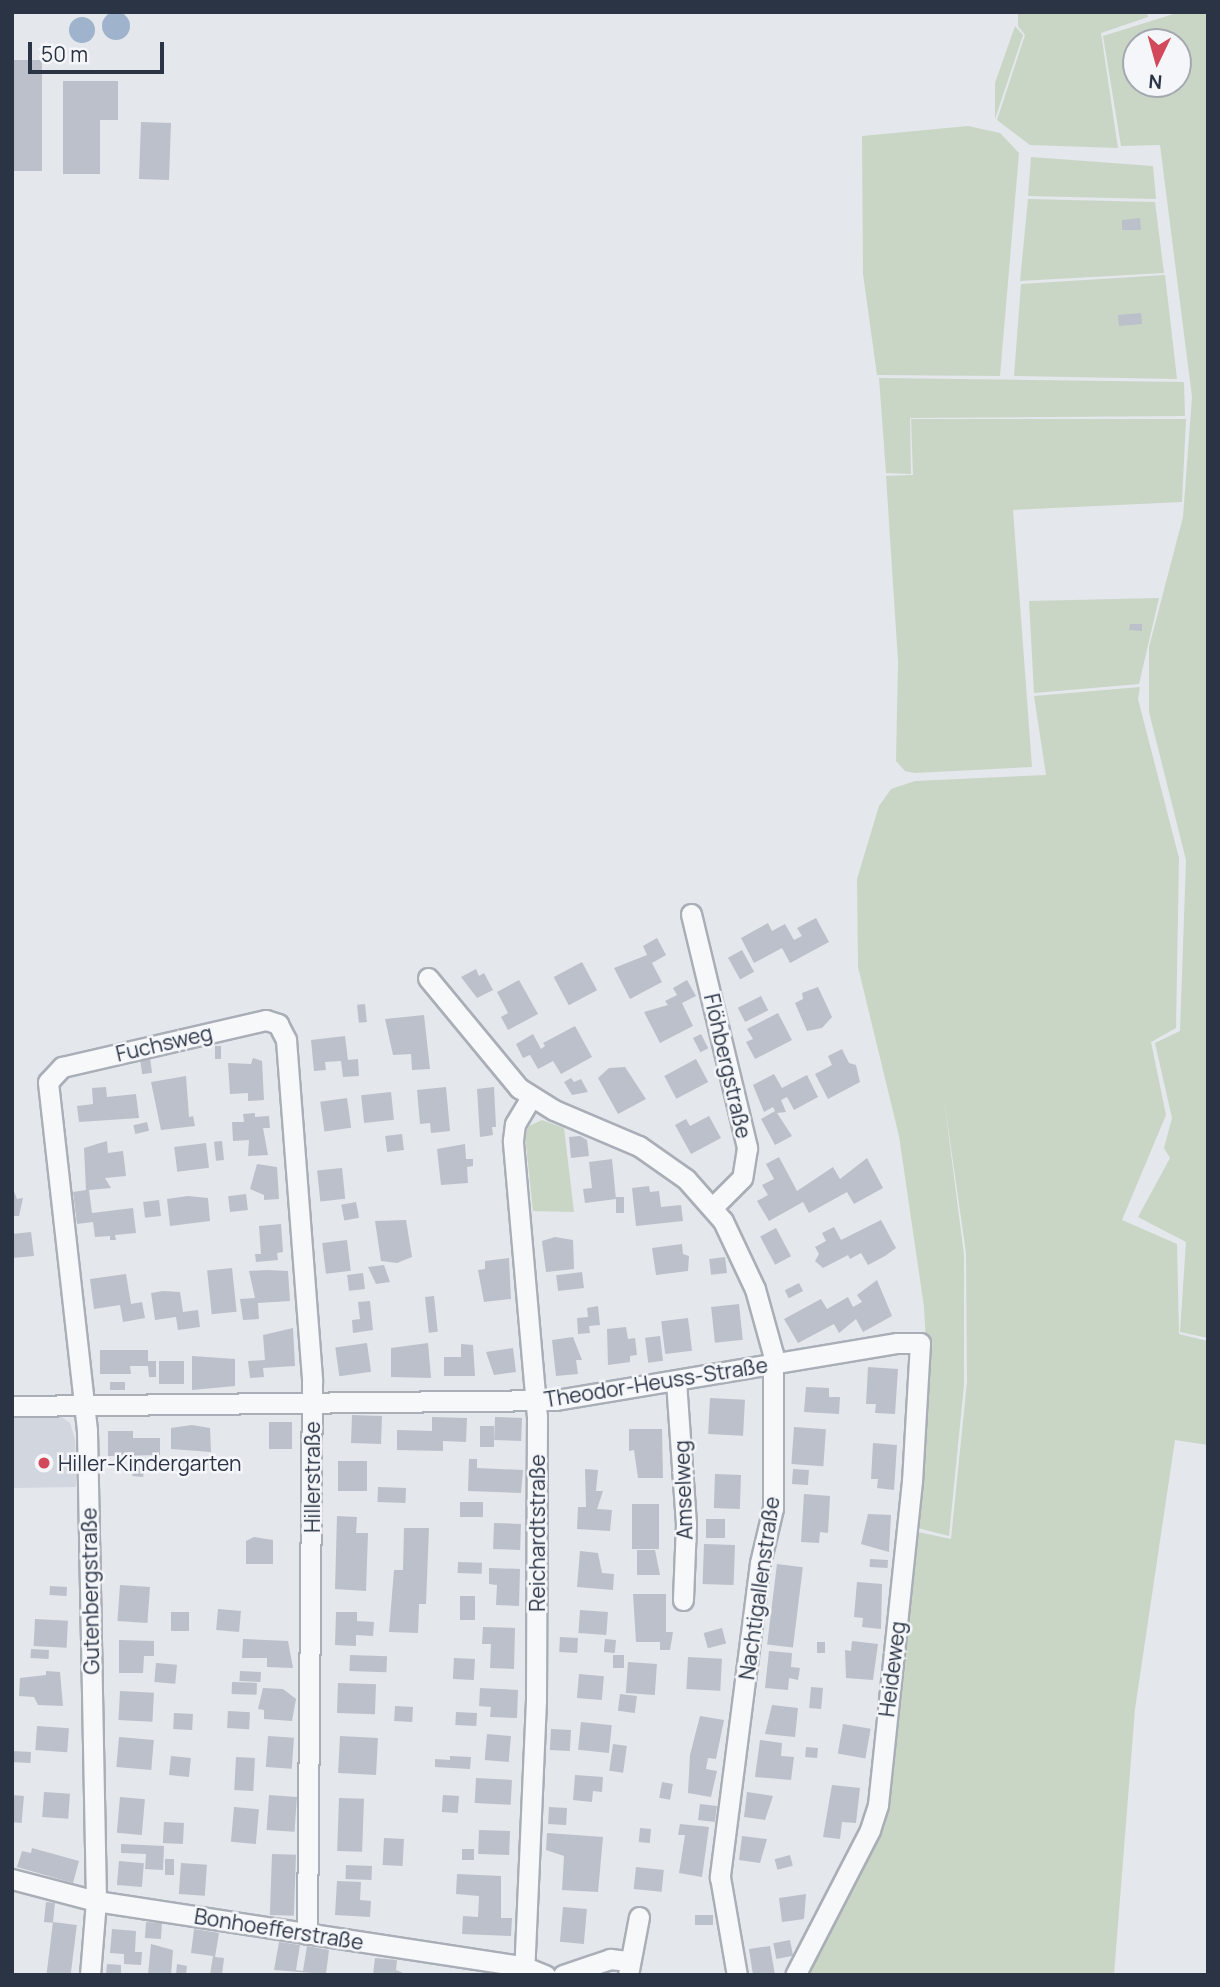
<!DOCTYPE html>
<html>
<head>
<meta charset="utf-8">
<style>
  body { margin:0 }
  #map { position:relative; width:1220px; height:1987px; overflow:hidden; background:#e4e7ec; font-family:Manrope,sans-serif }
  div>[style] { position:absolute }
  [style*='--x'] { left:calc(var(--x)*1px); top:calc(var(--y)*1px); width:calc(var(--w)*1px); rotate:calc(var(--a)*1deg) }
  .built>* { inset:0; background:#d2d6de }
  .green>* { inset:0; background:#c9d6c5 }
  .water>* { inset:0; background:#9fb4cc }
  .round { border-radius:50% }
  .building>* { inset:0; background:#bbc0ca; transform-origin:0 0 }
  .roads { filter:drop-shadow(2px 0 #a9aeb7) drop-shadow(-2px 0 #a9aeb7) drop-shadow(0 2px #a9aeb7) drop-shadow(0 -2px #a9aeb7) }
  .street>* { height:19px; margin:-9.5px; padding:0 9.5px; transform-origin:9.5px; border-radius:9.5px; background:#f7f8fa }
  .dots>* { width:19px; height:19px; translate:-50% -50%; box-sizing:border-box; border:4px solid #f4f6f9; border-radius:50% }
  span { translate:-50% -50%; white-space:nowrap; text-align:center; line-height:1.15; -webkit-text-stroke:5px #f4f6f9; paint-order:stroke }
  .street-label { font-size:21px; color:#2b3445 }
  .poi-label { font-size:21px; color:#2b3445 }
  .left { translate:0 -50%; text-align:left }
  .frame { position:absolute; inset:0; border:14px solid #2b3445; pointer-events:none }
  .north { position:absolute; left:1122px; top:28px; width:70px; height:70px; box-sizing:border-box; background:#f4f6f9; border:2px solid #a4a8b1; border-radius:50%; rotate:185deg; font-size:19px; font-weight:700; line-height:28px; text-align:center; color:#2b3445 }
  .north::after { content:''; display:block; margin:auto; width:24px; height:32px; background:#d1495b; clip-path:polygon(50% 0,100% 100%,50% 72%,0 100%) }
  .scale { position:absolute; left:28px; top:42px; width:136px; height:32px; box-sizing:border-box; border:4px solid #2b3445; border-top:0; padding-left:9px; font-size:21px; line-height:24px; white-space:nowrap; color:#2b3445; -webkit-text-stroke:5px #f4f6f9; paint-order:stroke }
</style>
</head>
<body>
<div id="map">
  <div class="built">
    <div style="clip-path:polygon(12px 1413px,57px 1414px,70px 1423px,75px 1439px,76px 1487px,12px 1488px)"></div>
  </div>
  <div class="green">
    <div style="clip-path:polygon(1018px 12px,1147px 12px,1148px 17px,1101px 33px,1118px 148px,1030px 145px,997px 120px,1025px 35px,1018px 26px)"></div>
    <div style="clip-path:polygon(evenodd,1180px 12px,1208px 12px,1208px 1338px,1180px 1332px,1186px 1242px,1138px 1217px,1170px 1158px,1164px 1148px,1172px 1118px,1155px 1043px,1180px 1031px,1186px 860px,1149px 712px,1149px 647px,1183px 517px,1192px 397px,1160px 145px,1121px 146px,1103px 36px,1180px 12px,1136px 42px,1178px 42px,1178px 84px,1136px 84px,1136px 42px)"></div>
    <div style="clip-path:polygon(1015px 26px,1023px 35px,995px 119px,995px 83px)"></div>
    <div style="clip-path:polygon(968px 126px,1000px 133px,1019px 153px,1000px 376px,877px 375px,863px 274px,862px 136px)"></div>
    <div style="clip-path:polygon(1031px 157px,1153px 166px,1156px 199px,1028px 196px)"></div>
    <div style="clip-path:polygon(1028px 199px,1155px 202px,1164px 273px,1020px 281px)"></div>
    <div style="clip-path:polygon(1165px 275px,1177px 379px,1014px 376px,1021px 284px)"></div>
    <div style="clip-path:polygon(879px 378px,1184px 382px,1185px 416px,910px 418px,911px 474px,886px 473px)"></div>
    <div style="clip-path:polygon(911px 419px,1186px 419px,1182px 502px,1013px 510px,1032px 767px,915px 773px,905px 771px,896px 761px,898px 661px,886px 476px,913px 475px)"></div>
    <div style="clip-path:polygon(1159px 598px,1139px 684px,1034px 693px,1029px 601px)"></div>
    <div style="clip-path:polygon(1140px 687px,1138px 699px,1179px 858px,1176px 1028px,1151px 1042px,1166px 1115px,1122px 1220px,1177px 1244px,1179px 1334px,1208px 1341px,1208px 1445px,1175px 1440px,1135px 1709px,1114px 1975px,798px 1975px,859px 1861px,913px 1531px,951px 1539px,967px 1382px,966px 1253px,944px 1099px,964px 1255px,964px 1385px,949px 1536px,914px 1527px,926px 1343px,924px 1307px,899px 1136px,858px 967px,857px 879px,879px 806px,891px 789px,915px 781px,1046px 775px,1034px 696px)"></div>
    <div style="clip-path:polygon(542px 1120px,564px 1128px,574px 1212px,533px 1211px,525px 1135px,529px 1126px)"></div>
  </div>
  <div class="water">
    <div class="round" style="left:102px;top:12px;width:28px;height:28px"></div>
    <div class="round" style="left:69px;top:17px;width:26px;height:26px"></div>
  </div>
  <div class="building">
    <div style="left:12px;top:60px;width:30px;height:111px"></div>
    <div style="clip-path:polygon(63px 81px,118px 81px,118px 120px,100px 120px,100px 174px,63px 174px)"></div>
    <div style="left:141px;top:122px;width:30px;height:57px;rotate:2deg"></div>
    <div style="clip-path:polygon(1140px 218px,1141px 230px,1122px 230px,1122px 220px)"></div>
    <div style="left:1141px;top:313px;width:11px;height:23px;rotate:85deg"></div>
    <div style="clip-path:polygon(1130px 624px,1142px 624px,1142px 631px,1129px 630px)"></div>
    <div style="clip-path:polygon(816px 918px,829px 942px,790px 963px,782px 948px,754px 963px,741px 938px,768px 923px,772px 931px,785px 924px,794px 940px,802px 936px,797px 928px)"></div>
    <div style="clip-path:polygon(657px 938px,666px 955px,652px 963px,662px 982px,630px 999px,614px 968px,647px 955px,643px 946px)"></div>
    <div style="left:742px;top:950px;width:25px;height:16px;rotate:61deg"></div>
    <div style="left:582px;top:962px;width:32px;height:32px;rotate:62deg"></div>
    <div style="clip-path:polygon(476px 969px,479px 976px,484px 973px,493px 990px,477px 998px,461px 977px)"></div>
    <div style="clip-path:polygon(519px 980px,538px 1014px,508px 1030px,501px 1017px,508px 1013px,497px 992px)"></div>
    <div style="clip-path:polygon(687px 980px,696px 996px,682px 1003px,693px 1026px,660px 1043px,644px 1012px,668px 1005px,665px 1001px,677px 995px,673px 988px)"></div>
    <div style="clip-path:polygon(818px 987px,832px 1017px,822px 1028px,807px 1031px,795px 1003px,803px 999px,802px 993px)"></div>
    <div style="left:761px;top:996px;width:16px;height:26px;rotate:63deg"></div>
    <div style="left:365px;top:1004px;width:18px;height:8px;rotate:84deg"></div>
    <div style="clip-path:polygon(778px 1013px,792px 1040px,755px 1059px,746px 1042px,753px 1039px,747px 1029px)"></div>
    <div style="clip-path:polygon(424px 1015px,430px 1069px,412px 1070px,411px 1054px,393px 1055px,385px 1019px)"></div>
    <div style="clip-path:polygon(575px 1026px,592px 1057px,561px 1074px,553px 1061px,538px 1069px,530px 1055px,523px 1058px,516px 1044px,533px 1034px,541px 1049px,545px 1046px,543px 1043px)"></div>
    <div style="left:701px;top:1034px;width:16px;height:9px;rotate:63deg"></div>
    <div style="clip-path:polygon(345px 1036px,348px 1060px,358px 1059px,359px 1076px,343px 1077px,341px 1061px,325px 1062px,326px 1070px,314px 1071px,311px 1040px)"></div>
    <div style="left:215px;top:1046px;width:6px;height:13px"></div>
    <div style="clip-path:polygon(842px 1049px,849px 1063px,856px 1065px,860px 1082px,828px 1099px,815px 1074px,832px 1065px,828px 1056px)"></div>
    <div style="left:150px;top:1058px;width:15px;height:10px;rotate:82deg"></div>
    <div style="clip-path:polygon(253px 1058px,262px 1061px,264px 1100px,248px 1101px,248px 1093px,230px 1094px,228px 1063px,251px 1064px)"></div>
    <div style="left:696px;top:1059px;width:26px;height:36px;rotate:62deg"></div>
    <div style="clip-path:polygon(625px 1067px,646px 1099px,618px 1114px,598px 1078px,609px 1068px)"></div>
    <div style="clip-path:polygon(774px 1074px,782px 1088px,807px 1075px,818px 1097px,794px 1110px,787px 1097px,781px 1100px,786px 1112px,777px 1113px,792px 1136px,775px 1145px,761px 1119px,775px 1111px,773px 1107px,764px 1112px,753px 1085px)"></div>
    <div style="clip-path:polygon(186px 1076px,189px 1117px,193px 1116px,195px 1126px,161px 1130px,151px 1082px)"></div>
    <div style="clip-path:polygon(571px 1078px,574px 1082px,581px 1079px,588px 1092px,572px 1095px,564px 1082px)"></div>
    <div style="clip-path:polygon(106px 1087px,107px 1097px,136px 1094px,139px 1118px,79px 1122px,77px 1106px,93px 1104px,92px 1088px)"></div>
    <div style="clip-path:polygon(446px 1087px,450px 1131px,431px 1133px,430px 1123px,420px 1124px,417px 1090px)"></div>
    <div style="clip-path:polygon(494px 1087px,496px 1127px,492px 1127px,493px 1135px,480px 1137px,477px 1089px)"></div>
    <div style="left:391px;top:1092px;width:28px;height:30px;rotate:84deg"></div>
    <div style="left:347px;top:1098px;width:30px;height:27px;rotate:82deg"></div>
    <div style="clip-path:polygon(255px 1113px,255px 1117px,269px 1116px,270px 1128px,263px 1128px,268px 1155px,248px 1156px,249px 1140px,233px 1141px,232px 1122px,244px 1122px,243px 1114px)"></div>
    <div style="clip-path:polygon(709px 1116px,721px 1138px,691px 1154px,675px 1125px,686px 1119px,690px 1126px)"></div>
    <div style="left:147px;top:1122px;width:9px;height:14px;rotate:77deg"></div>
    <div style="left:402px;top:1134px;width:16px;height:17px;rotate:83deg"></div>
    <div style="clip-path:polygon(580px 1136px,587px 1140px,589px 1156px,571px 1158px,569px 1137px)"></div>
    <div style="clip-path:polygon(107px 1141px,108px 1153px,123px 1151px,126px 1176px,105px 1178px,111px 1188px,89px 1190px,92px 1213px,133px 1208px,136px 1233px,115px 1235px,116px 1240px,110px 1240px,110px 1236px,95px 1237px,93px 1222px,77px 1224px,73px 1192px,86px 1190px,84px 1148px)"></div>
    <div style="left:222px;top:1141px;width:19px;height:8px;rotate:84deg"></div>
    <div style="left:206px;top:1143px;width:25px;height:32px;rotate:83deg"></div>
    <div style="clip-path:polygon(465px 1144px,466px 1159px,473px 1159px,473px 1166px,467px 1167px,468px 1183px,441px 1185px,437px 1149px)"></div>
    <div style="clip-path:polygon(779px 1157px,797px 1191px,833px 1167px,840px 1179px,867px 1158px,883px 1188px,854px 1204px,847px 1192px,809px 1213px,803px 1202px,769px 1221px,757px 1201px,768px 1195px,762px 1185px,774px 1179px,766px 1164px)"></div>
    <div style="clip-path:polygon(612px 1159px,616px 1199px,585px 1203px,583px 1189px,592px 1188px,589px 1162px)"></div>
    <div style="clip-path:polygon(257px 1164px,277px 1167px,279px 1199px,264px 1200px,264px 1195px,250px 1189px)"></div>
    <div style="left:342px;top:1168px;width:31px;height:25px;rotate:84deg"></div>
    <div style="clip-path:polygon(12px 1186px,17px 1199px,23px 1198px,19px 1216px,12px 1216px)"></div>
    <div style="clip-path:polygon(649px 1186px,650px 1192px,659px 1191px,661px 1207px,681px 1205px,683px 1221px,636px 1226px,632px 1188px)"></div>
    <div style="left:246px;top:1194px;width:16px;height:18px;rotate:83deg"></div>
    <div style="clip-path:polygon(188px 1196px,208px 1198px,210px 1221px,170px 1226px,167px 1199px)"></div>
    <div style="left:616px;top:1197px;width:8px;height:16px"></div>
    <div style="left:159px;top:1200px;width:16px;height:16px;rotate:83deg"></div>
    <div style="left:356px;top:1202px;width:16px;height:15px;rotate:79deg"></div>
    <div style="clip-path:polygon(406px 1220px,412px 1257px,397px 1263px,381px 1261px,375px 1221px)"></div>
    <div style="clip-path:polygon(881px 1220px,896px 1248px,885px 1256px,868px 1265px,861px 1253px,850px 1259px,848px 1255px,823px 1268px,815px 1261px,819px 1254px,815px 1247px,826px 1241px,822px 1233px,834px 1227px,841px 1240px)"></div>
    <div style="clip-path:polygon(281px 1224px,283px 1252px,277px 1253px,278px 1260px,256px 1262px,255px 1254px,261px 1254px,259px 1226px)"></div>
    <div style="left:776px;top:1228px;width:32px;height:18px;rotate:62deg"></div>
    <div style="clip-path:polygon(31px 1232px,34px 1256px,12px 1258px,12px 1234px)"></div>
    <div style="clip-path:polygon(555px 1237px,573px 1240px,574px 1269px,546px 1272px,542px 1241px)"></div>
    <div style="left:347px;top:1240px;width:31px;height:25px;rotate:83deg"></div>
    <div style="clip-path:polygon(682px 1244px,683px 1254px,689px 1256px,688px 1271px,656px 1275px,652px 1248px)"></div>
    <div style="left:725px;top:1257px;width:16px;height:16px;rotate:83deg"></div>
    <div style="clip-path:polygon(509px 1258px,511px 1299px,484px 1302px,478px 1270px,485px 1269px,485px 1261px)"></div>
    <div style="clip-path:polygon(384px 1265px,390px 1282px,376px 1284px,368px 1267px)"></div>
    <div style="left:232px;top:1268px;width:44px;height:25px;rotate:84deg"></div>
    <div style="clip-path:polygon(267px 1270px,288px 1271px,290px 1301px,258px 1303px,259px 1319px,243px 1320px,240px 1299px,255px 1298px,249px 1271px)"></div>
    <div style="left:582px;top:1272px;width:16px;height:26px;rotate:83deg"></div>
    <div style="left:363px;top:1273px;width:16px;height:16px;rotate:83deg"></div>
    <div style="clip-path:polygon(126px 1274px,131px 1304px,142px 1302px,145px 1318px,123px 1322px,120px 1305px,94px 1309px,90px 1279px)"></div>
    <div style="clip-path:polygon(877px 1280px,892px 1316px,863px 1332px,856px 1319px,839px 1333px,834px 1324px,798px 1343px,784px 1319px,821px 1299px,827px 1309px,848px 1297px,853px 1307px,862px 1302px,857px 1295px)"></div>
    <div style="left:799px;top:1283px;width:9px;height:16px;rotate:63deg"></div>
    <div style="clip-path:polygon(163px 1291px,180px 1292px,183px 1312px,198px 1310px,200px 1327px,178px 1330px,176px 1317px,155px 1320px,151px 1293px)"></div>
    <div style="left:434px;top:1296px;width:36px;height:9px;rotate:84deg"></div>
    <div style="clip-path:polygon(370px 1301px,373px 1330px,353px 1333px,352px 1320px,360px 1319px,358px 1302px)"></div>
    <div style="left:739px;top:1304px;width:36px;height:28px;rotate:84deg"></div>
    <div style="clip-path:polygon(598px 1306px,600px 1325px,589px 1326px,590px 1333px,578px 1334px,577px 1318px,588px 1317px,587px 1308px)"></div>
    <div style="left:688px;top:1318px;width:33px;height:27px;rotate:83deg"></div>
    <div style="clip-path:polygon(626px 1327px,628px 1339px,635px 1338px,637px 1355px,630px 1356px,630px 1362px,608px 1365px,607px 1329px)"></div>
    <div style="clip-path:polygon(293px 1328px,295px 1366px,263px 1368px,264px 1377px,250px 1378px,248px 1361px,265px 1360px,263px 1335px)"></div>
    <div style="left:660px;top:1336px;width:25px;height:15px;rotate:83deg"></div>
    <div style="clip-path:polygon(573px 1337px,582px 1360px,576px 1360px,578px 1374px,556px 1376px,552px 1340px)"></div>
    <div style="left:367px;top:1343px;width:29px;height:32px;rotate:82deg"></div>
    <div style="clip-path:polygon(428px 1343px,431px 1378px,391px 1377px,391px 1348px)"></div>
    <div style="clip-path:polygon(461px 1344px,473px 1345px,475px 1376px,444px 1376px,444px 1357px,461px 1357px)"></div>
    <div style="clip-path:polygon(513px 1348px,516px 1372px,494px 1375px,486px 1352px)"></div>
    <div style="clip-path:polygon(100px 1350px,148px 1350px,148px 1361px,156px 1361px,156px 1377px,149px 1377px,148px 1366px,130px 1366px,131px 1374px,100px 1374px)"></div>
    <div style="clip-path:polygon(192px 1356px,235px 1359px,235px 1386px,192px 1390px)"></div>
    <div style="left:159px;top:1361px;width:25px;height:23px"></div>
    <div style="clip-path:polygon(868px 1367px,898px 1369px,895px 1414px,875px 1413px,876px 1404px,866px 1404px)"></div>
    <div style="left:110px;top:1382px;width:15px;height:8px"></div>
    <div style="clip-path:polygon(806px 1387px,829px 1388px,829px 1397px,840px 1397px,839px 1414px,804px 1412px)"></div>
    <div style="left:710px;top:1398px;width:35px;height:36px;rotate:3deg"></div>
    <div style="left:352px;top:1415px;width:30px;height:28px;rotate:2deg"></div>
    <div style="clip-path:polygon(432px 1417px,467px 1418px,466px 1442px,443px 1441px,443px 1451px,397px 1450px,397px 1430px,432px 1431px)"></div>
    <div style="left:495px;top:1417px;width:27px;height:23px;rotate:2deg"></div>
    <div style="left:269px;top:1422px;width:23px;height:27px"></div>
    <div style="clip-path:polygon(192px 1425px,210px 1428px,211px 1452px,171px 1449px,171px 1428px)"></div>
    <div style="left:480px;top:1426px;width:14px;height:21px"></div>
    <div style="left:794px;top:1427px;width:32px;height:37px;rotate:4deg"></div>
    <div style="clip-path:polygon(629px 1429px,662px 1429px,663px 1478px,638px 1478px,634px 1450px,629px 1451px)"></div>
    <div style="clip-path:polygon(108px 1431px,133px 1431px,133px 1438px,160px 1438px,160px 1455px,108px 1456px)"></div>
    <div style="clip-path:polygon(873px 1443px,897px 1445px,894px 1490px,877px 1488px,878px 1479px,871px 1479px)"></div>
    <div style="clip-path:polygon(469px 1459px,477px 1459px,477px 1468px,523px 1470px,521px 1493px,468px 1491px)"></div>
    <div style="left:338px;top:1461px;width:29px;height:30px"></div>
    <div style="left:133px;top:1467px;width:11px;height:9px;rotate:5deg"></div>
    <div style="clip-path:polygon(585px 1469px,598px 1470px,596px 1491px,603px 1491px,597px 1509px,612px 1510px,610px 1531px,577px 1529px,578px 1507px,586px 1507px)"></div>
    <div style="left:793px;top:1469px;width:16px;height:15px;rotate:4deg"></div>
    <div style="left:715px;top:1474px;width:26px;height:34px;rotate:2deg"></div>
    <div style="left:378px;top:1487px;width:28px;height:15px;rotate:2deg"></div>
    <div style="clip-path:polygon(804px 1494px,830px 1496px,828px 1533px,820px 1532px,819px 1543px,801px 1542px)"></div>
    <div style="left:460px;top:1502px;width:23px;height:15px"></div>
    <div style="left:632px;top:1504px;width:27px;height:45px"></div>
    <div style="clip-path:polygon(868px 1514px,891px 1515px,889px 1552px,861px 1544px)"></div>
    <div style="clip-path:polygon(337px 1516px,357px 1517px,356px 1533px,368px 1533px,366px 1591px,335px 1589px)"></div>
    <div style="left:706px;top:1519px;width:19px;height:19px"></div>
    <div style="left:494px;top:1523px;width:27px;height:26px;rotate:2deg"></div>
    <div style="clip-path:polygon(404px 1528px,429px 1528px,426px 1604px,419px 1604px,418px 1633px,389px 1632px,394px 1570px,403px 1570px)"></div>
    <div style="clip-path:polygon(254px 1537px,273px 1540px,273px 1564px,246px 1564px,246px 1541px)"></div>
    <div style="left:704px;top:1544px;width:31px;height:40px;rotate:2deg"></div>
    <div style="clip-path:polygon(637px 1550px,655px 1550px,660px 1575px,637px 1575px)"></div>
    <div style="clip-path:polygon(580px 1551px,598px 1553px,602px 1573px,614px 1574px,613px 1590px,577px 1587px)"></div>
    <div style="left:870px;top:1559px;width:18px;height:8px;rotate:3deg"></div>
    <div style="left:458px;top:1562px;width:24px;height:11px;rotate:2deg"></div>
    <div style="left:777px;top:1564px;width:26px;height:81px;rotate:7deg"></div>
    <div style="clip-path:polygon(489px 1568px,520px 1569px,519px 1606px,496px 1605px,497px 1585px,489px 1584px)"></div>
    <div style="clip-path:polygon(857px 1582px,882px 1584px,881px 1629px,862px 1627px,863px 1618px,854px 1617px)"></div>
    <div style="left:120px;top:1585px;width:30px;height:36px;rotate:4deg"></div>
    <div style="left:50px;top:1586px;width:17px;height:9px;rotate:3deg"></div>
    <div style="clip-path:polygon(633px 1594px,666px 1594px,666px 1632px,673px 1632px,670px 1650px,660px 1650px,660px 1642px,636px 1642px)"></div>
    <div style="left:460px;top:1596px;width:15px;height:24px"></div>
    <div style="left:218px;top:1609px;width:23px;height:21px;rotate:5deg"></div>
    <div style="left:580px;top:1610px;width:28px;height:23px;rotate:4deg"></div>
    <div style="left:171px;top:1612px;width:18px;height:19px"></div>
    <div style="clip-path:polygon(336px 1612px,357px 1612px,357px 1621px,374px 1622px,373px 1636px,356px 1635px,356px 1646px,335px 1645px)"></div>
    <div style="left:35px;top:1619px;width:33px;height:27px;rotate:3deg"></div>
    <div style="clip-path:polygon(483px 1627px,515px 1628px,514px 1669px,490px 1668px,491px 1644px,482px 1644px)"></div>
    <div style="left:722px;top:1628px;width:16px;height:19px;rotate:75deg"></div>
    <div style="left:560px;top:1637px;width:18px;height:15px;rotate:3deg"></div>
    <div style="clip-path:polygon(243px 1639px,288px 1641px,293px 1668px,267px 1667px,267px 1658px,242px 1658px)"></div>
    <div style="left:605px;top:1639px;width:11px;height:13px;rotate:5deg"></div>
    <div style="clip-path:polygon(119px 1640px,154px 1641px,154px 1656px,144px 1656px,143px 1673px,119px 1673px)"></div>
    <div style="clip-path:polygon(852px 1641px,878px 1644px,873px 1680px,846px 1678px,845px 1650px,851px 1651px)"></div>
    <div style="left:817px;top:1642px;width:8px;height:11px"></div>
    <div style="left:31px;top:1649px;width:18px;height:9px;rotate:3deg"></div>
    <div style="clip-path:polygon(769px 1651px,792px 1653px,791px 1667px,800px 1668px,798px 1680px,789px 1678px,788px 1690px,765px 1688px)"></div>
    <div style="left:350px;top:1655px;width:37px;height:16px;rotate:2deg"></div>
    <div style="left:613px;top:1655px;width:11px;height:13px"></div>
    <div style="left:688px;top:1657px;width:34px;height:32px;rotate:3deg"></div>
    <div style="left:454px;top:1658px;width:21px;height:21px;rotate:3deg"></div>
    <div style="left:628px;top:1662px;width:29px;height:31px;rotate:4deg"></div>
    <div style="left:156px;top:1663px;width:21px;height:19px;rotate:5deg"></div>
    <div style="clip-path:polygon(46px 1671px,60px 1672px,63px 1706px,38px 1705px,34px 1697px,19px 1696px,20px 1678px,46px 1675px)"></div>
    <div style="left:240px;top:1671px;width:21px;height:10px;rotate:3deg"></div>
    <div style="left:579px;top:1674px;width:25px;height:24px;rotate:5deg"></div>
    <div style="left:232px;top:1682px;width:25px;height:12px;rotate:2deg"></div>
    <div style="left:338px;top:1683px;width:38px;height:30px;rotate:2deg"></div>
    <div style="left:811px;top:1687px;width:12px;height:21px;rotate:5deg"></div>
    <div style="clip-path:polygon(263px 1688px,283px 1689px,296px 1699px,292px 1721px,264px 1719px,264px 1710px,258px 1709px)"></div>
    <div style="clip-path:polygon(480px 1688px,518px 1690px,517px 1718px,490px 1717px,491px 1707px,479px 1706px)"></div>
    <div style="left:120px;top:1691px;width:34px;height:29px;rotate:3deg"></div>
    <div style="left:620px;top:1694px;width:17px;height:17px;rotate:7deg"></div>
    <div style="clip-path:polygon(772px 1705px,798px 1708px,795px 1737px,765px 1734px)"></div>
    <div style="left:395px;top:1706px;width:18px;height:15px;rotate:3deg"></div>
    <div style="left:228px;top:1711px;width:22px;height:17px;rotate:3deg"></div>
    <div style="left:456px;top:1712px;width:21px;height:13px;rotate:3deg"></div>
    <div style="left:174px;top:1713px;width:19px;height:16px;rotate:3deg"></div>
    <div style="clip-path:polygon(700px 1716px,724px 1720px,716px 1759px,708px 1758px,706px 1769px,717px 1771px,711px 1797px,688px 1793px,690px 1755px)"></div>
    <div style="left:581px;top:1722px;width:31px;height:28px;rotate:6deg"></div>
    <div style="left:843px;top:1724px;width:28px;height:30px;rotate:10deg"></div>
    <div style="left:37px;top:1726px;width:32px;height:24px;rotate:4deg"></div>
    <div style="left:551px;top:1729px;width:20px;height:21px;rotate:3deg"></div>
    <div style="left:487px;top:1734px;width:24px;height:26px;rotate:5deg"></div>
    <div style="left:268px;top:1736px;width:26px;height:31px;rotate:4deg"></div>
    <div style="left:340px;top:1736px;width:38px;height:37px;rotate:3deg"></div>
    <div style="left:119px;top:1737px;width:35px;height:30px;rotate:5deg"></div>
    <div style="clip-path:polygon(760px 1740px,782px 1743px,781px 1756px,794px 1757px,791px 1780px,755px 1777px)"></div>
    <div style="left:613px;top:1744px;width:14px;height:27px;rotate:8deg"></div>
    <div style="left:806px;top:1747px;width:12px;height:10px;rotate:5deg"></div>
    <div style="left:12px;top:1751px;width:19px;height:11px;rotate:3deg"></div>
    <div style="left:171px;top:1756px;width:20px;height:19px;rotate:6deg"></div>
    <div style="clip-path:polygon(450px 1756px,471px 1757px,470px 1769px,435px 1767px,435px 1759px,450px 1760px)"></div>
    <div style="left:236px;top:1757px;width:19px;height:33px;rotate:3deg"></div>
    <div style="clip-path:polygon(575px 1775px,603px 1777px,602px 1792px,593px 1791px,592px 1802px,573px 1800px)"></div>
    <div style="left:476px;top:1778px;width:36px;height:25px;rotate:3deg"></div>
    <div style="left:662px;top:1782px;width:11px;height:16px;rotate:10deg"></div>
    <div style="clip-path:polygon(832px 1785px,860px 1788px,856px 1823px,842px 1822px,840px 1839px,823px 1837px)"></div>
    <div style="left:44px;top:1792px;width:26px;height:25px;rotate:4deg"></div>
    <div style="clip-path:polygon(747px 1792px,773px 1796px,765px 1820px,744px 1817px)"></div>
    <div style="left:12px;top:1795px;width:12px;height:27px;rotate:5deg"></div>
    <div style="left:269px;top:1795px;width:28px;height:35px;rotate:4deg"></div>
    <div style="left:443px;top:1795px;width:16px;height:17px;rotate:4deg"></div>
    <div style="left:120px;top:1797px;width:25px;height:36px;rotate:5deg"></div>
    <div style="left:339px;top:1798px;width:25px;height:53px;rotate:2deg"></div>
    <div style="left:700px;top:1804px;width:17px;height:16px;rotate:7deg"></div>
    <div style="left:234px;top:1807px;width:25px;height:35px;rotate:5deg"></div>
    <div style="left:549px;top:1807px;width:18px;height:17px;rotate:3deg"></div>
    <div style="left:164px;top:1822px;width:20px;height:21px;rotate:3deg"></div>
    <div style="clip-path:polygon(680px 1824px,709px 1827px,702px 1877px,679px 1873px,685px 1835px,678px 1835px)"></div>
    <div style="left:640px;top:1828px;width:11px;height:14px;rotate:5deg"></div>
    <div style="left:479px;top:1830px;width:31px;height:24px;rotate:2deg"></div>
    <div style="clip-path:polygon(547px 1833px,603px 1837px,598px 1892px,562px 1890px,564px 1856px,546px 1850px)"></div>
    <div style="clip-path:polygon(742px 1836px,767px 1839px,760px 1863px,739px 1860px)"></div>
    <div style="left:384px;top:1838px;width:20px;height:27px;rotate:3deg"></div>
    <div style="clip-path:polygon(121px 1844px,164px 1846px,163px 1870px,145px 1869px,146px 1854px,121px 1853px)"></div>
    <div style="clip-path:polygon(32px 1848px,79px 1861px,73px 1883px,17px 1867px,22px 1851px,31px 1853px)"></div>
    <div style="left:462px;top:1849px;width:12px;height:11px"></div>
    <div style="left:272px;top:1854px;width:24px;height:61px;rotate:2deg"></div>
    <div style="left:790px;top:1855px;width:11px;height:16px;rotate:75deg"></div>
    <div style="left:165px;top:1859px;width:9px;height:16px"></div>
    <div style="left:119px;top:1861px;width:25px;height:24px;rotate:5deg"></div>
    <div style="left:181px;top:1863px;width:26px;height:31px;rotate:4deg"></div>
    <div style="left:346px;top:1865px;width:26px;height:14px;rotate:2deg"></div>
    <div style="left:636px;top:1867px;width:28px;height:22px;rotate:6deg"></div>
    <div style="clip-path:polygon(457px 1874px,501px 1876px,501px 1918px,512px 1918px,511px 1936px,462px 1934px,463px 1916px,478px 1917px,479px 1896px,456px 1894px)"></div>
    <div style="clip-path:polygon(337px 1881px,361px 1882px,360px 1900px,371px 1901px,370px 1917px,335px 1915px)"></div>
    <div style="clip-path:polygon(806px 1894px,804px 1919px,782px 1922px,779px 1898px)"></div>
    <div style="left:46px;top:1902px;width:9px;height:20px;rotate:6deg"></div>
    <div style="left:563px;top:1907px;width:24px;height:35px;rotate:5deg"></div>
    <div style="left:695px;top:1915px;width:18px;height:10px"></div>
    <div style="left:53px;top:1922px;width:24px;height:53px;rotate:7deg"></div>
    <div style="left:146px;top:1922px;width:16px;height:16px;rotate:4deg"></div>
    <div style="clip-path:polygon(112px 1929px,136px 1931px,135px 1952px,142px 1952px,141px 1965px,124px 1964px,124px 1954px,110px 1953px)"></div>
    <div style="clip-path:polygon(194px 1929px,219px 1933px,215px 1957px,224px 1958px,222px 1975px,210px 1975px,213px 1956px,191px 1953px)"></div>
    <div style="left:790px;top:1940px;width:16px;height:17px;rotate:79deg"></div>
    <div style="clip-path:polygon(279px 1942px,300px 1945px,296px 1970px,303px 1971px,307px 1946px,329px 1950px,326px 1974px,274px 1970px)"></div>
    <div style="clip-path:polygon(151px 1944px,173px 1950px,171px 1975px,148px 1975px)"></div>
    <div style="clip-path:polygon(770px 1946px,775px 1975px,753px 1975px,749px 1949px)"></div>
    <div style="clip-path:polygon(375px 1958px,397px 1960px,396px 1970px,408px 1975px,373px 1975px)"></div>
    <div style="clip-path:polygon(107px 1964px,121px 1965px,121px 1975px,106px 1975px)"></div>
    <div style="clip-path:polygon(177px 1964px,187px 1966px,186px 1975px,176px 1975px)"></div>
  </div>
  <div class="roads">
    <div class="street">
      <div style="--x:691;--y:914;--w:241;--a:76.5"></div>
      <div style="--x:747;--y:1148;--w:30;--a:99"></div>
      <div style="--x:742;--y:1178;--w:41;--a:135"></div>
      <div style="--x:428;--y:978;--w:143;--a:50.4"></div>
      <div style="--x:519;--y:1088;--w:41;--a:32.2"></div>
      <div style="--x:554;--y:1110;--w:92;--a:23"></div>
      <div style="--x:639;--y:1146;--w:57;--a:35.1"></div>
      <div style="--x:686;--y:1179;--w:56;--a:48.6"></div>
      <div style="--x:723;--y:1221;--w:75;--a:64.8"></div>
      <div style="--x:755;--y:1289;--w:67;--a:74.5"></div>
      <div style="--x:773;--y:1354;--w:154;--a:90"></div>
      <div style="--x:773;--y:1508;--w:57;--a:103.3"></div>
      <div style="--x:760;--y:1563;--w:317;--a:97.3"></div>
      <div style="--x:720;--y:1877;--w:99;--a:80.2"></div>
      <div style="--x:676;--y:1381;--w:143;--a:86"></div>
      <div style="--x:686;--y:1524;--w:76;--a:92.3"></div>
      <div style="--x:12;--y:1406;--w:544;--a:-0.63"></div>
      <div style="--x:556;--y:1400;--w:346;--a:-9.5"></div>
      <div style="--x:897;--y:1343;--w:23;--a:0"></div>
      <div style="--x:920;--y:1343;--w:138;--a:93.3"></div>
      <div style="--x:912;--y:1481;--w:326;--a:96"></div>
      <div style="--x:878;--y:1805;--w:26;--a:108"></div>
      <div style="--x:870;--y:1830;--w:163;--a:117.3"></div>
      <div style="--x:12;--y:1879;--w:87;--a:14.7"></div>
      <div style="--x:96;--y:1901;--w:434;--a:8.7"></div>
      <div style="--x:525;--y:1967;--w:22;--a:22"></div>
      <div style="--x:90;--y:1975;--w:74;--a:-85.4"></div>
      <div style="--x:96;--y:1901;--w:471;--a:-91.1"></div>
      <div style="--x:87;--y:1430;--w:350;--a:-96.4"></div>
      <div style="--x:48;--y:1082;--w:21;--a:-47"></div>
      <div style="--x:62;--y:1067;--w:209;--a:-13"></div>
      <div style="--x:266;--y:1020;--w:13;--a:18"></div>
      <div style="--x:278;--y:1024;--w:18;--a:63"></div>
      <div style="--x:286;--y:1040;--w:341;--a:85.6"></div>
      <div style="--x:312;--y:1380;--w:554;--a:90.52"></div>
      <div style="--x:524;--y:1975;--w:275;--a:-87.5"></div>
      <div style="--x:536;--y:1700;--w:283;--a:-89.8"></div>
      <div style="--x:537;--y:1417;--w:278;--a:-95"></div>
      <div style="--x:513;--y:1140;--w:16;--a:-83"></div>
      <div style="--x:515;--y:1124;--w:31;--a:-59"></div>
      <div style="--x:563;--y:1975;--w:50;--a:-18.8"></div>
      <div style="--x:610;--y:1959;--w:20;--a:6"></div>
      <div style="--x:628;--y:1975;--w:59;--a:-79.3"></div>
    </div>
  </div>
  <div class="dots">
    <div style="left:44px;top:1463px;background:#d1495b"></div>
  </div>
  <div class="street-label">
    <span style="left:164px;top:1043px;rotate:-13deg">Fuchsweg</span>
    <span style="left:728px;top:1066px;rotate:77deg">Flöhbergstraße</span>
    <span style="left:656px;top:1382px;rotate:-9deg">Theodor-Heuss-Straße</span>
    <span style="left:312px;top:1477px;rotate:-90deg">Hillerstraße</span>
    <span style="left:683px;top:1490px;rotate:-92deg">Amselweg</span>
    <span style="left:537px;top:1533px;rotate:-90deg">Reichardtstraße</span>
    <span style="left:759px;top:1588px;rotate:-82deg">Nachtigallenstraße</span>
    <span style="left:90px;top:1591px;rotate:-91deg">Gutenbergstraße</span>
    <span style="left:892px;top:1669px;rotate:-83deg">Heideweg</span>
    <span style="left:279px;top:1929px;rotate:9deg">Bonhoefferstraße</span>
  </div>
  <div class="poi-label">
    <span class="left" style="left:58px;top:1463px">Hiller-Kindergarten</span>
  </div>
  <div class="frame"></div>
  <div class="north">N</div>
  <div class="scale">50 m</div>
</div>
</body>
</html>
